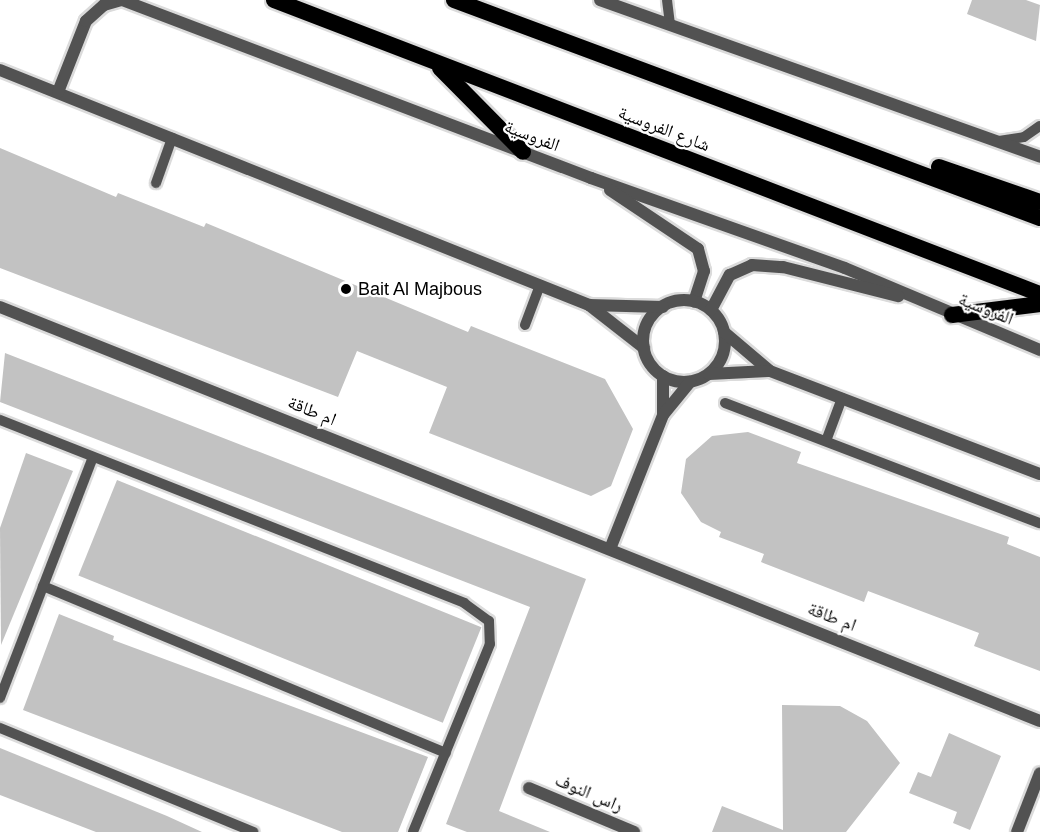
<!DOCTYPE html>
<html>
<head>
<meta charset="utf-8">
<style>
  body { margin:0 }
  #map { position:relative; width:1040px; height:832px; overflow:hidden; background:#fff; font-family:Helvetica,"Noto Naskh Arabic",sans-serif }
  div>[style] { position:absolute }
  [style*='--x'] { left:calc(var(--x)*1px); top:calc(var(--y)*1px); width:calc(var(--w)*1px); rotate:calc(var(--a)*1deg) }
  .building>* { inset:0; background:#c2c2c2; transform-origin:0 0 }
  .roads { filter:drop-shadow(2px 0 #dbdbdb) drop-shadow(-2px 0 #dbdbdb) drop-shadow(0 2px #dbdbdb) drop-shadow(0 -2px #dbdbdb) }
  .service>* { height:10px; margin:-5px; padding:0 5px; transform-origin:5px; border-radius:5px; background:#525252 }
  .minor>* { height:12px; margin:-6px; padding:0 6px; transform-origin:6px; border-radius:6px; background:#525252 }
  .minor>.ring { margin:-6px; padding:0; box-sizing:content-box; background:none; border:12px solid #525252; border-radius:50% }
  .trunk>* { height:16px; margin:-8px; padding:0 8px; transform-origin:8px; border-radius:8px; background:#000 }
  .dots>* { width:16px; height:16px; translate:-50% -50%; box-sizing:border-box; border:3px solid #fff; border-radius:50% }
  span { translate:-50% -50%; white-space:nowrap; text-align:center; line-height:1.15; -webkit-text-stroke:4.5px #fff; paint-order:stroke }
  .street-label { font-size:18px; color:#000 }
  .poi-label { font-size:18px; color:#000 }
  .left { translate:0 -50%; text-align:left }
</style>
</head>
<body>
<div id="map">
  <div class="building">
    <div style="clip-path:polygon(972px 0,1026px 0,1040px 5px,1036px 41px,967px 14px)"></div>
    <div style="clip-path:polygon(0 148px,116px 197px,118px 193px,204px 227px,206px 223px,468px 332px,471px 326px,605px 379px,633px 429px,611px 486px,591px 496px,429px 433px,447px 387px,357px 351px,338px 397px,0 268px)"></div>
    <div style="clip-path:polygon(5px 353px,586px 579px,499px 811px,550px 832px,467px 832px,446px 824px,530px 607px,0 402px)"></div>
    <div style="clip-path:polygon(748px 432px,801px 452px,797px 463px,1009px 537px,1007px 544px,1040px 557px,1040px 671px,974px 646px,979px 633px,868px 591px,864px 602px,761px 562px,764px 554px,719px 537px,721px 532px,701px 522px,681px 493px,686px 459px,712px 436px)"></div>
    <div style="clip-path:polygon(26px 453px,73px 471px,1px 645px,0 528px)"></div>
    <div style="left:117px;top:480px;width:393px;height:103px;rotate:22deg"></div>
    <div style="clip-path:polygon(59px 614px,114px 636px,113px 640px,428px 757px,398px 832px,342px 832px,23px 710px)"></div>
    <div style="clip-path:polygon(782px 705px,840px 706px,867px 721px,900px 763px,846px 832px,712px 832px,722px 806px,783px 830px)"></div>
    <div style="clip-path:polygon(949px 733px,1001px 756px,970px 830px,953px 823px,957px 812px,909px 793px,918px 772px,931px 777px)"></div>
    <div style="clip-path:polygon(0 748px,167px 816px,202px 832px,96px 832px,0 795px)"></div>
  </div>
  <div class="roads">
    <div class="service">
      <div style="--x:667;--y:0;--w:24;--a:83"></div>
      <div style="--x:999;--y:141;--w:25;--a:-9"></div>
      <div style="--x:1024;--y:137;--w:19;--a:-35"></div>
      <div style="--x:156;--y:183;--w:48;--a:-70.4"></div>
      <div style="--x:525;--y:325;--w:43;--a:-69.4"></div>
      <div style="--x:725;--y:403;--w:337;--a:20.9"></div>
      <div style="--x:0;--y:420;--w:499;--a:21.5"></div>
      <div style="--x:464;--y:603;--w:31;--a:36"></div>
      <div style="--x:489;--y:621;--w:23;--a:88"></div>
      <div style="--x:490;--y:644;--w:203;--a:112.3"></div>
      <div style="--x:826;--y:441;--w:46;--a:-69.6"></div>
      <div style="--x:43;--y:586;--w:436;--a:22.5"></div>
      <div style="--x:0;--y:698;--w:258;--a:-68.9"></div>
      <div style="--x:0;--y:728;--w:274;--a:22.3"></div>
    </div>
    <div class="minor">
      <div style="--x:600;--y:0;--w:467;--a:19.6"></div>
      <div style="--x:0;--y:70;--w:634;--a:21.75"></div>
      <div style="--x:589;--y:305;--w:70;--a:38"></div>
      <div style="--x:58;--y:92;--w:76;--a:-68.5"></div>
      <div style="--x:86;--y:21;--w:24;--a:-42"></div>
      <div style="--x:104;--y:5;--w:19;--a:-16"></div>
      <div style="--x:122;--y:0;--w:502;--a:20.78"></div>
      <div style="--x:591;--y:178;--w:269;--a:19.5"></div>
      <div style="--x:845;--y:268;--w:212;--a:22.8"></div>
      <div style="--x:610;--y:190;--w:106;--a:33.8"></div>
      <div style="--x:698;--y:249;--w:23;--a:75"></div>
      <div style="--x:704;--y:271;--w:32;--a:108"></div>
      <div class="ring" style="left:643px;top:300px;width:70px;height:70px"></div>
      <div style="--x:589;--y:305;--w:74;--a:1.5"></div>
      <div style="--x:0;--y:307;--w:1119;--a:21.71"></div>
      <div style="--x:711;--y:310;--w:40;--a:-62"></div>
      <div style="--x:730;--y:275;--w:24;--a:-24"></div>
      <div style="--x:752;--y:265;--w:31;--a:4"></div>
      <div style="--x:783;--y:267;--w:119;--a:14.2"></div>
      <div style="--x:724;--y:332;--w:60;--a:40.3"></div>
      <div style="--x:770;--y:371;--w:289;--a:20.9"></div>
      <div style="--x:709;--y:374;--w:59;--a:-2.9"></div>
      <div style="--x:663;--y:376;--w:38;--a:90"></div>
      <div style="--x:610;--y:549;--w:144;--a:-68.4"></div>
      <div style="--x:663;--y:415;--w:43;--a:-50.7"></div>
      <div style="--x:529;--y:788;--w:114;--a:22.7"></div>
      <div style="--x:1017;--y:832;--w:63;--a:-68.7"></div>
    </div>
    <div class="trunk">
      <div style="--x:274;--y:0;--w:820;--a:21"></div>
      <div style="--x:454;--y:0;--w:625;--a:20.41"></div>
      <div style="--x:440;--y:68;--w:118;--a:45.3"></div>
      <div style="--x:939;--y:167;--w:107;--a:19.1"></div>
      <div style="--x:952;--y:315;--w:89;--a:-7.1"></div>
    </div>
  </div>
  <div class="dots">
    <div style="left:346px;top:289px;background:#000"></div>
  </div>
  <div class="street-label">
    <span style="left:664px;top:129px;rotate:21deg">شارع الفروسية</span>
    <span style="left:532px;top:136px;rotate:21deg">الفروسية</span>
    <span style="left:986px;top:309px;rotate:22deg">الفروسية</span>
    <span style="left:312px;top:411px;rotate:22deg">ام طاقة</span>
    <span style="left:832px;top:617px;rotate:21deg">ام طاقة</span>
    <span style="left:589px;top:793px;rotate:23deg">راس النوف</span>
  </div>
  <div class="poi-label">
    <span class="left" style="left:358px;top:289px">Bait Al Majbous</span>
  </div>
</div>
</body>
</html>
